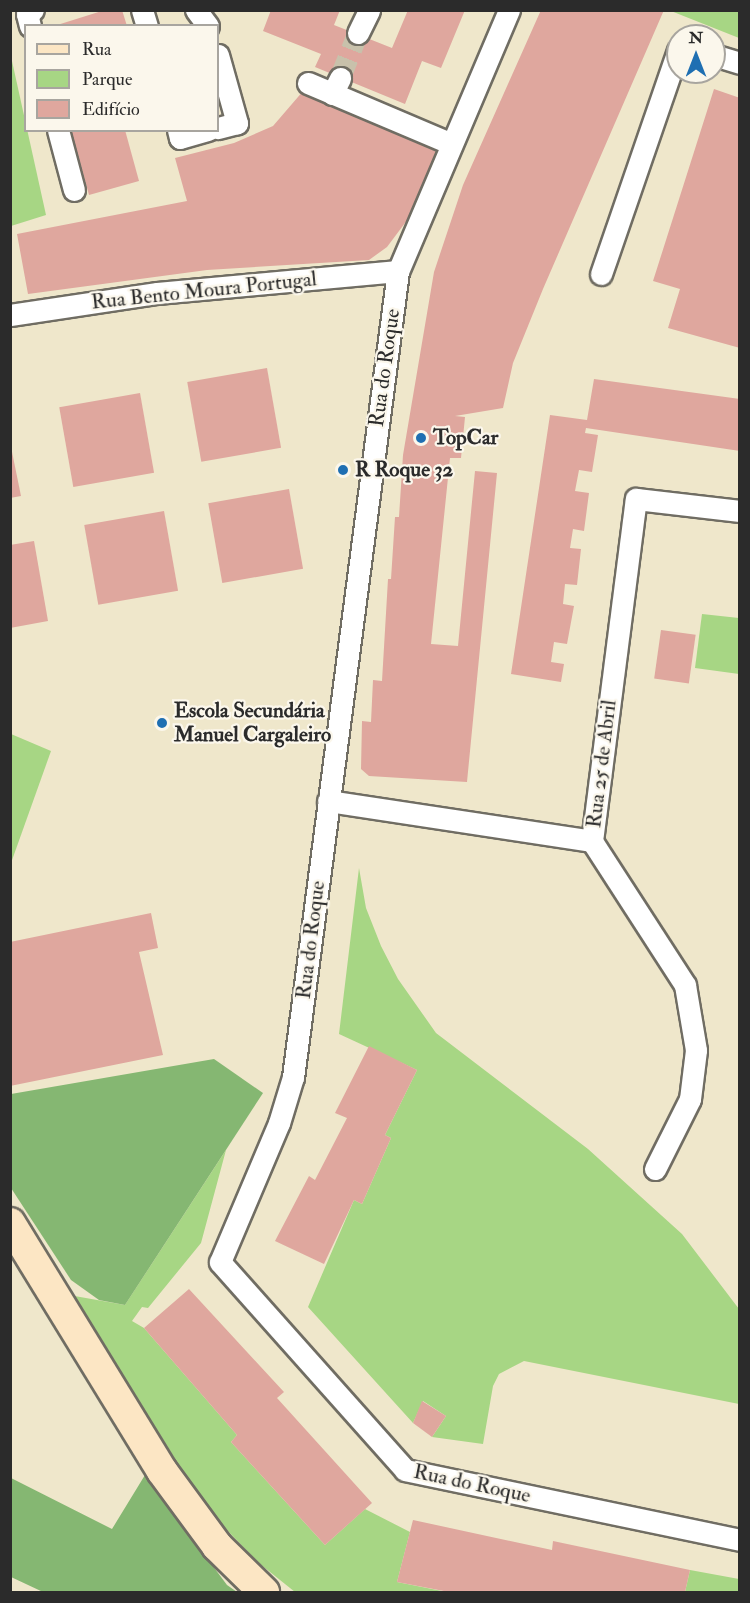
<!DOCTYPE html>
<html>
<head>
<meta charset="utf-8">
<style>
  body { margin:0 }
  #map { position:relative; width:750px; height:1603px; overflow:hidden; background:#efe7cb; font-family:"IM FELL Double Pica",serif }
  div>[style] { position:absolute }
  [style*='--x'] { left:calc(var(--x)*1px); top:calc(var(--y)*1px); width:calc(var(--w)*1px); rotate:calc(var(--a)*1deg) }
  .green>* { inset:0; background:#a7d684 }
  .forest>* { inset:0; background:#85b772 }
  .building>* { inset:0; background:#dfa79e; transform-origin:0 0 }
  .minor-tunnel>* { height:21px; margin-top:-10.5px; transform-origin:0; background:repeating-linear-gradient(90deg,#c8c1ab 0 21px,transparent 0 31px) }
  .roads { filter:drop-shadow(2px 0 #706d63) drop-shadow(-2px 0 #706d63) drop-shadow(0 2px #706d63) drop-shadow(0 -2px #706d63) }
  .minor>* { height:21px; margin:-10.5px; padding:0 10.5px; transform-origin:10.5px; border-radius:10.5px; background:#fff }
  .secondary>* { height:30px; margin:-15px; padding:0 15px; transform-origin:15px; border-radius:15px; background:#fce6c4 }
  .dots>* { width:16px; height:16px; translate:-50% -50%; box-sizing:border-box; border:3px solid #fbf7ec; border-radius:50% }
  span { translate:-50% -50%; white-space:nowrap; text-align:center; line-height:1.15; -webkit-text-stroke:4.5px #fbf7ec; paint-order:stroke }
  .street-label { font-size:21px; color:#2b2b2b }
  .poi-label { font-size:21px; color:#2b2b2b; font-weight:700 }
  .left { translate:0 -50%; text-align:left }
  .frame { position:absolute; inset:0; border:12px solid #2b2b2b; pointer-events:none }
  .legend { position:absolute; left:24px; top:24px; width:195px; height:108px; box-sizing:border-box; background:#fbf7ec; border:2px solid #a8a59f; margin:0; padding:8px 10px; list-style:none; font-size:18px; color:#2b2b2b }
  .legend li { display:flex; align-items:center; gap:12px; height:30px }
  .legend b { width:30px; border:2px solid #a8a59f }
  .north { position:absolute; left:666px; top:24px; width:60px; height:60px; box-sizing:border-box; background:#fbf7ec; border:2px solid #a8a59f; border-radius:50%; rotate:0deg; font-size:16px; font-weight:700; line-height:24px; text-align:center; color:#2b2b2b }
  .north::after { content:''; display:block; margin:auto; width:21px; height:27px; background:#1f6fb2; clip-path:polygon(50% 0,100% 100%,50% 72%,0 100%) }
</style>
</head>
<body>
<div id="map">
  <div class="green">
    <div style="clip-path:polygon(671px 11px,739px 11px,739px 38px)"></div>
    <div style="clip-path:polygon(10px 52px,46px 215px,11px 226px,10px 226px)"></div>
    <div style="clip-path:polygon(702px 614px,739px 618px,739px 674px,695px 668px)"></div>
    <div style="clip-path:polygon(11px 734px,51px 751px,11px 863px)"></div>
    <div style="clip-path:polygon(359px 868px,366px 908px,381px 946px,398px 979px,436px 1033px,588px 1149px,682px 1234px,739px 1309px,739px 1404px,524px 1361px,499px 1374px,493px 1386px,483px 1444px,432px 1437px,446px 1416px,423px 1401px,413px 1423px,308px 1307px,354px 1200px,362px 1204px,391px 1138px,385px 1135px,417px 1070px,339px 1034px)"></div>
    <div style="clip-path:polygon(226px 1150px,201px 1243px,148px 1308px,142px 1307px,132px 1321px,144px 1328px,237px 1435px,231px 1442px,325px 1545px,365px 1509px,410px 1532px,397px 1582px,447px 1592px,295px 1592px,260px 1564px,219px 1522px,181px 1469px,69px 1295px,125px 1305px)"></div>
    <div style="clip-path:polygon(690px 1570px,739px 1579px,739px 1592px,685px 1592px)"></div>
  </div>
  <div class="forest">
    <div style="clip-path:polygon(214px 1059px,263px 1093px,125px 1305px,99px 1300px,71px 1280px,11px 1188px,11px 1094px)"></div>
    <div style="clip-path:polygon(145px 1475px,227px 1585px,237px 1592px,43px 1592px,11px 1577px,11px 1478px,112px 1529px)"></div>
  </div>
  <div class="building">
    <div style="clip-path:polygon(105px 10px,122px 10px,127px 26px,54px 26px)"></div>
    <div style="clip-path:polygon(271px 10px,340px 10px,334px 25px,392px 48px,408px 10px,465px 10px,441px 68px,422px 61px,405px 104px,315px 67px,321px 54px,263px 31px)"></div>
    <div style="clip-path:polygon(541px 10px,664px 10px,543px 289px,513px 363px,503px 408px,455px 416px,465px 417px,461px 458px,450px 458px,431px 644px,458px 646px,475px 471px,497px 473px,467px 782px,369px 776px,361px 769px,362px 721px,371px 722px,373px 680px,382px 681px,388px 579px,391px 579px,395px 517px,399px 517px,403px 455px,434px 272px,463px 185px)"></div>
    <div style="clip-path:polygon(714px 89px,740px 98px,740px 348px,668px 328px,680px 289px,653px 281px)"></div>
    <div style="clip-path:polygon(304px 90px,438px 145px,414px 211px,387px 247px,369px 260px,207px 270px,28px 294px,17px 234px,187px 201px,175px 158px,234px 143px,273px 126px)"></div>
    <div style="clip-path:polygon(71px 130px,125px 130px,139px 181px,89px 195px)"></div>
    <div style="left:267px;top:368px;width:81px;height:81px;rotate:80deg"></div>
    <div style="clip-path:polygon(594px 379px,740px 399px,740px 451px,586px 428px,585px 433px,598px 435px,592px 472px,579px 470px,575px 491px,589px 493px,584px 531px,573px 529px,570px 548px,581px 549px,577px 585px,565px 584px,563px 604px,574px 606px,567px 644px,554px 642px,551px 662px,564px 664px,561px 682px,511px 674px,550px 415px,587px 420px)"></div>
    <div style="left:140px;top:393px;width:81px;height:82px;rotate:80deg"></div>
    <div style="clip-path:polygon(10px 442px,21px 496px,10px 498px)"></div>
    <div style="left:289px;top:489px;width:81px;height:82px;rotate:80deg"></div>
    <div style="left:164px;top:511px;width:81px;height:81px;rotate:80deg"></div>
    <div style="clip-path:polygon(34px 541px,48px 621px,10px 628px,10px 545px)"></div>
    <div style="left:661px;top:630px;width:35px;height:49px;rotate:8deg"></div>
    <div style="clip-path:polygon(151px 913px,158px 948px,139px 952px,163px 1055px,10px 1086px,10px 942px)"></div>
    <div style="clip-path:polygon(369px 1046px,417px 1070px,385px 1135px,391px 1138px,362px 1204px,354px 1200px,324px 1264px,275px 1241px,309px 1176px,315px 1180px,347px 1118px,335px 1113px)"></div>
    <div style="clip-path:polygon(189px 1289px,284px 1392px,277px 1398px,372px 1503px,325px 1545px,231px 1442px,237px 1435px,144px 1328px)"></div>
    <div style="clip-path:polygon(422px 1401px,446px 1416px,432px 1437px,413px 1423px)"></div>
    <div style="clip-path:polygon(413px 1520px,552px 1550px,553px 1541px,690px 1570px,685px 1592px,449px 1592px,397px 1582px)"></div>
  </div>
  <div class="minor-tunnel">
    <div style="--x:340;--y:78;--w:48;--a:-68.2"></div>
  </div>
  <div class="roads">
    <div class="minor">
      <div style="--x:142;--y:10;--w:17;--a:73"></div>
      <div style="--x:196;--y:10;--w:20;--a:53"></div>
      <div style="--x:509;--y:10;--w:284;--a:113"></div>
      <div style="--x:398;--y:271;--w:813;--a:97.42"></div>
      <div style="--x:293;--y:1077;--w:48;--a:106.9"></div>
      <div style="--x:279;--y:1123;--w:151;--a:113"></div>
      <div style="--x:220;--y:1262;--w:278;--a:48.3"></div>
      <div style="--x:405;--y:1470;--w:342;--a:11.8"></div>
      <div style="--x:30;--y:26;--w:12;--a:-104"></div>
      <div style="--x:27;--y:14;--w:7;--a:-34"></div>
      <div style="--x:358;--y:33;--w:25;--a:-64"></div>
      <div style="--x:218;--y:55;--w:71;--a:74.4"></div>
      <div style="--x:237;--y:123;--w:20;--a:165"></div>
      <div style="--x:714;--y:55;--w:27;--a:17"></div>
      <div style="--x:308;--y:83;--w:156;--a:23"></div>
      <div style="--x:332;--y:94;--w:18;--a:-63"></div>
      <div style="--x:58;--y:130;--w:62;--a:75.1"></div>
      <div style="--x:178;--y:130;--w:8;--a:76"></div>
      <div style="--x:180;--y:138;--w:29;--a:-16"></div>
      <div style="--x:601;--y:274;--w:236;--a:-71"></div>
      <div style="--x:10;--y:315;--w:149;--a:-8.5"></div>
      <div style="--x:157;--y:293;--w:242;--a:-5.2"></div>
      <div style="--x:328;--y:801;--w:267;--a:8.6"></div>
      <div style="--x:655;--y:1169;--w:78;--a:-63.4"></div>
      <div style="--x:690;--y:1099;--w:49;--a:-83"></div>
      <div style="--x:696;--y:1050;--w:66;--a:-99.6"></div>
      <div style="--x:685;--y:985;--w:171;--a:-122.9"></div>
      <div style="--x:592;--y:841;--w:345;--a:-82.7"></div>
      <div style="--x:636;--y:499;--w:105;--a:6.6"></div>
    </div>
    <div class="secondary">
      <div style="--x:10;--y:1223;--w:291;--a:58.5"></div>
      <div style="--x:162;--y:1471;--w:93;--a:53.7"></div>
      <div style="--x:217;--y:1546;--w:66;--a:44.4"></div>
    </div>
  </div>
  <div class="dots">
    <div style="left:421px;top:438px;background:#1f6fb2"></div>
    <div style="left:343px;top:470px;background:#1f6fb2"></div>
    <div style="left:162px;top:723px;background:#1f6fb2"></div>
  </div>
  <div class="street-label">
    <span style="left:204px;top:291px;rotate:-6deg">Rua Bento Moura Portugal</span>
    <span style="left:385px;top:368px;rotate:-82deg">Rua do Roque</span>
    <span style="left:602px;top:764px;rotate:-83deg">Rua 25 de Abril</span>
    <span style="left:311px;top:940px;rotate:-83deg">Rua do Roque</span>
    <span style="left:472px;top:1484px;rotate:12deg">Rua do Roque</span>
  </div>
  <div class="poi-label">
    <span class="left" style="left:433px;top:438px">TopCar</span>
    <span class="left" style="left:355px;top:470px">R Roque 32</span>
    <span class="left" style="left:174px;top:723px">Escola Secundária<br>Manuel Cargaleiro</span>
  </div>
  <div class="frame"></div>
  <ul class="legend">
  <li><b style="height:8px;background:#fce6c4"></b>Rua</li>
  <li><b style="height:16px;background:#a7d684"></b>Parque</li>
  <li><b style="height:16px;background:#dfa79e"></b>Edifício</li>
  </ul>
  <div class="north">N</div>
</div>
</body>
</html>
